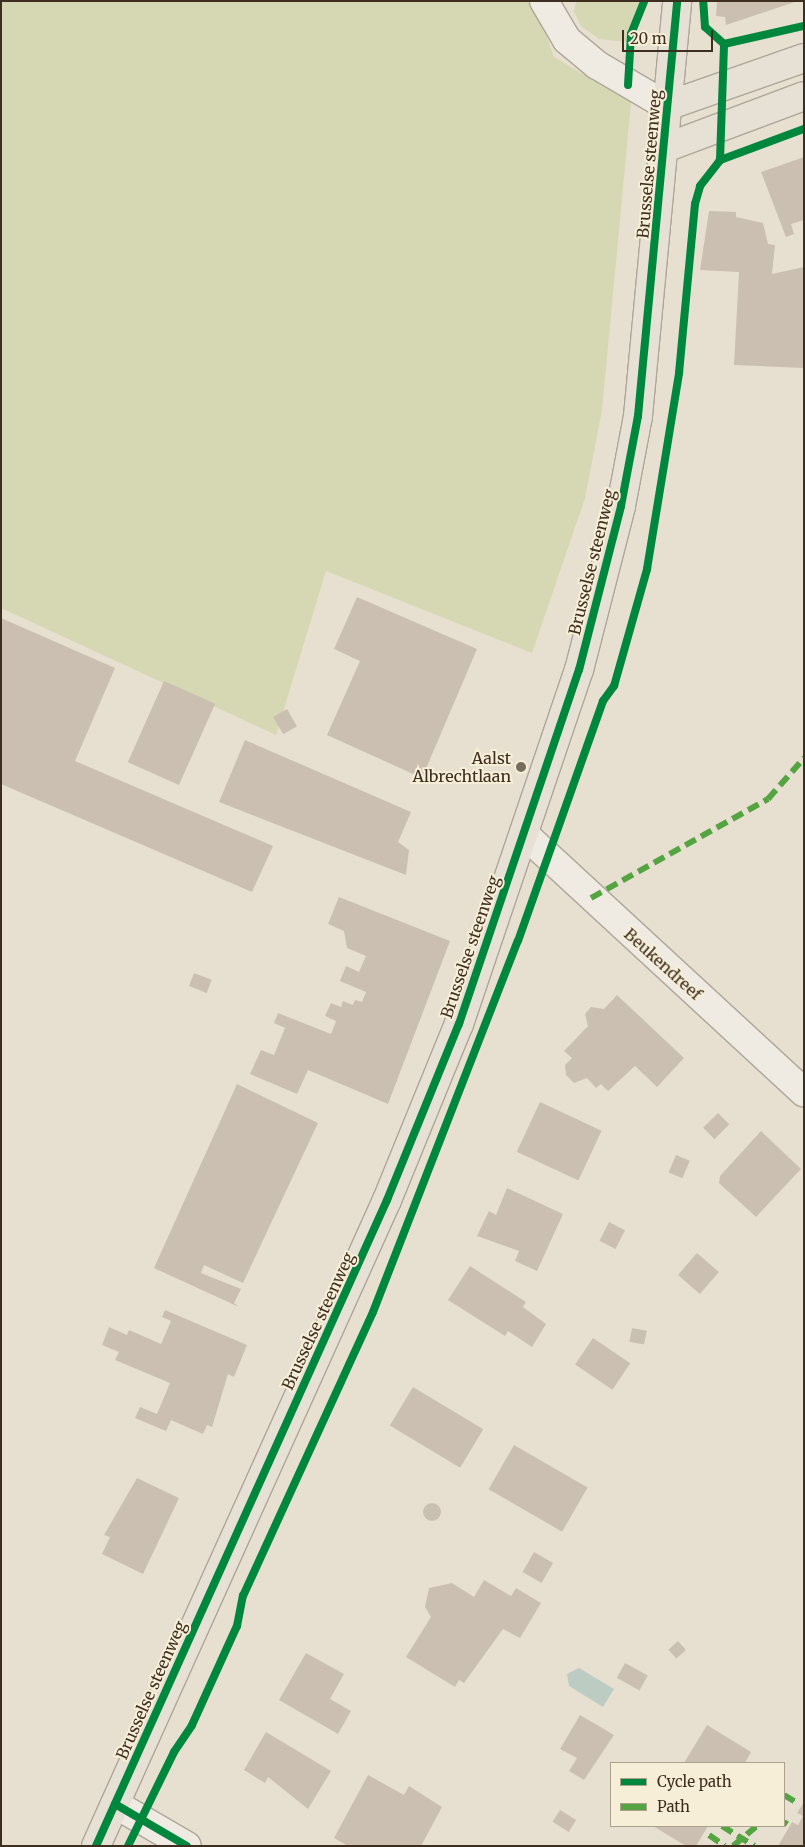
<!DOCTYPE html>
<html>
<head>
<meta charset="utf-8">
<style>
  body { margin:0 }
  #map { position:relative; width:805px; height:1847px; overflow:hidden; background:#e7e0d1; font-family:Merriweather,serif }
  div>[style] { position:absolute }
  [style*='--x'] { left:calc(var(--x)*1px); top:calc(var(--y)*1px); width:calc(var(--w)*1px); rotate:calc(var(--a)*1deg) }
  .green>* { inset:0; background:#d6d7b3 }
  .water>* { inset:0; background:#bcccc2 }
  .building>* { inset:0; background:#cbbfb2; transform-origin:0 0 }
  .round { border-radius:50% }
  .roads { filter:drop-shadow(1px 0 #ada599) drop-shadow(-1px 0 #ada599) drop-shadow(0 1px #ada599) drop-shadow(0 -1px #ada599) }
  .minor>* { height:28px; margin:-14px; padding:0 14px; transform-origin:14px; border-radius:14px; background:#efebe3 }
  .major>* { height:28px; margin:-14px; padding:0 14px; transform-origin:14px; border-radius:14px; background:#e6e1d4 }
  .quiet>* { height:6px; margin-top:-3px; transform-origin:0; background:repeating-linear-gradient(90deg,#54a441 0 12px,transparent 0 18px) }
  .cycleway>* { height:8px; margin:-4px; padding:0 4px; transform-origin:4px; border-radius:4px; background:#00873e }
  .dots>* { width:14px; height:14px; translate:-50% -50%; box-sizing:border-box; border:2px solid #f7eed8; border-radius:50% }
  span { translate:-50% -50%; white-space:nowrap; text-align:center; line-height:1.15; -webkit-text-stroke:4px #f7eed8; paint-order:stroke }
  .street-label { font-size:16px; color:#3d2e20 }
  .poi-label { font-size:16px; color:#3d2e20 }
  .right { translate:-100% -50%; text-align:right }
  .frame { position:absolute; inset:0; border:2px solid #3d2e20; pointer-events:none }
  .legend { position:absolute; left:610px; top:1762px; width:175px; height:65px; box-sizing:border-box; background:#f7eed8; border:1px solid #ada18e; margin:0; padding:6px 9px; list-style:none; font-size:15px; color:#3d2e20 }
  .legend li { display:flex; align-items:center; gap:10px; height:25px }
  .legend b { width:25px; border:1px solid #ada18e }
  .scale { position:absolute; left:622px; top:30px; width:91px; height:22px; box-sizing:border-box; border:2px solid #3d2e20; border-top:0; padding-left:6px; font-size:15px; line-height:18px; white-space:nowrap; color:#3d2e20; -webkit-text-stroke:4px #f7eed8; paint-order:stroke }
</style>
</head>
<body>
<div id="map">
  <div class="green">
    <div style="clip-path:polygon(1px 1px,534px 1px,554px 57px,631px 103px,602px 410px,585px 498px,532px 653px,326px 571px,276px 735px,1px 608px)"></div>
    <div style="clip-path:polygon(576px 1px,640px 1px,636px 43px,599px 39px,581px 26px,574px 12px)"></div>
  </div>
  <div class="water">
    <div style="clip-path:polygon(579px 1668px,614px 1689px,603px 1707px,569px 1686px,567px 1674px)"></div>
  </div>
  <div class="building">
    <div style="clip-path:polygon(717px 1px,795px 1px,795px 2px,726px 25px,725px 17px,716px 16px)"></div>
    <div style="clip-path:polygon(804px 157px,804px 220px,791px 224px,794px 234px,786px 237px,761px 172px)"></div>
    <div style="clip-path:polygon(709px 211px,736px 212px,736px 217px,763px 223px,768px 244px,775px 245px,772px 274px,804px 267px,804px 368px,734px 365px,739px 272px,700px 270px)"></div>
    <div style="clip-path:polygon(357px 597px,477px 649px,422px 778px,327px 735px,360px 661px,334px 649px)"></div>
    <div style="clip-path:polygon(1px 618px,115px 668px,75px 761px,273px 846px,252px 892px,1px 784px)"></div>
    <div style="left:164px;top:681px;width:56px;height:89px;rotate:24deg"></div>
    <div style="left:287px;top:709px;width:20px;height:16px;rotate:60deg"></div>
    <div style="clip-path:polygon(245px 740px,411px 812px,398px 842px,409px 850px,406px 875px,219px 802px)"></div>
    <div style="clip-path:polygon(339px 897px,450px 941px,388px 1104px,308px 1070px,297px 1094px,250px 1074px,261px 1050px,274px 1055px,285px 1028px,274px 1023px,278px 1013px,331px 1034px,336px 1021px,325px 1016px,331px 1003px,341px 1007px,343px 1001px,353px 1005px,355px 1000px,362px 1002px,366px 992px,340px 981px,346px 966px,359px 972px,366px 956px,347px 948px,344px 931px,328px 924px)"></div>
    <div style="left:194px;top:973px;width:19px;height:14px;rotate:21deg"></div>
    <div style="clip-path:polygon(617px 995px,684px 1058px,657px 1087px,635px 1066px,608px 1091px,601px 1084px,596px 1088px,587px 1078px,574px 1083px,566px 1075px,565px 1065px,572px 1058px,564px 1051px,588px 1026px,585px 1014px,591px 1007px,604px 1009px)"></div>
    <div style="clip-path:polygon(237px 1084px,318px 1123px,243px 1283px,204px 1265px,201px 1273px,241px 1289px,234px 1303px,239px 1307px,154px 1268px)"></div>
    <div style="left:540px;top:1102px;width:68px;height:55px;rotate:25deg"></div>
    <div style="left:718px;top:1113px;width:16px;height:21px;rotate:45deg"></div>
    <div style="clip-path:polygon(761px 1131px,801px 1169px,756px 1217px,719px 1183px,720px 1176px)"></div>
    <div style="left:676px;top:1155px;width:15px;height:19px;rotate:23deg"></div>
    <div style="clip-path:polygon(507px 1188px,563px 1214px,537px 1271px,515px 1261px,519px 1251px,477px 1236px,489px 1211px,496px 1215px)"></div>
    <div style="left:609px;top:1222px;width:18px;height:21px;rotate:27deg"></div>
    <div style="left:697px;top:1253px;width:29px;height:29px;rotate:41deg"></div>
    <div style="clip-path:polygon(470px 1266px,526px 1302px,523px 1307px,546px 1324px,532px 1347px,508px 1331px,505px 1336px,448px 1300px)"></div>
    <div style="clip-path:polygon(165px 1310px,247px 1345px,234px 1377px,228px 1374px,212px 1427px,207px 1425px,203px 1434px,171px 1420px,166px 1431px,135px 1418px,140px 1407px,157px 1414px,170px 1383px,115px 1360px,119px 1352px,102px 1345px,109px 1327px,127px 1335px,129px 1330px,161px 1344px,171px 1321px,162px 1317px)"></div>
    <div style="left:632px;top:1328px;width:15px;height:14px;rotate:11deg"></div>
    <div style="left:593px;top:1338px;width:45px;height:32px;rotate:34deg"></div>
    <div style="left:413px;top:1387px;width:82px;height:45px;rotate:31deg"></div>
    <div style="left:514px;top:1445px;width:85px;height:51px;rotate:30deg"></div>
    <div style="clip-path:polygon(137px 1478px,179px 1498px,143px 1574px,102px 1554px,110px 1537px,104px 1535px)"></div>
    <div class="round" style="left:423px;top:1503px;width:18px;height:18px"></div>
    <div style="left:534px;top:1552px;width:22px;height:23px;rotate:30deg"></div>
    <div style="clip-path:polygon(484px 1580px,511px 1596px,516px 1588px,541px 1603px,520px 1638px,503px 1629px,464px 1683px,459px 1680px,455px 1687px,406px 1657px,431px 1617px,425px 1607px,429px 1588px,452px 1583px,474px 1597px)"></div>
    <div style="left:678px;top:1641px;width:12px;height:13px;rotate:48deg"></div>
    <div style="clip-path:polygon(306px 1653px,344px 1674px,330px 1699px,351px 1711px,338px 1734px,279px 1700px)"></div>
    <div style="left:625px;top:1663px;width:26px;height:17px;rotate:29deg"></div>
    <div style="clip-path:polygon(580px 1715px,614px 1735px,584px 1780px,569px 1771px,577px 1758px,560px 1749px)"></div>
    <div style="clip-path:polygon(707px 1725px,751px 1752px,745px 1763px,684px 1763px)"></div>
    <div style="clip-path:polygon(266px 1732px,331px 1771px,308px 1809px,268px 1777px,265px 1783px,244px 1770px)"></div>
    <div style="clip-path:polygon(368px 1775px,404px 1795px,409px 1786px,442px 1807px,421px 1846px,348px 1846px,334px 1838px)"></div>
    <div style="clip-path:polygon(804px 1802px,804px 1846px,778px 1846px,792px 1822px,798px 1825px,803px 1816px,797px 1813px)"></div>
    <div style="left:560px;top:1810px;width:19px;height:14px;rotate:32deg"></div>
    <div style="clip-path:polygon(653px 1826px,708px 1826px,696px 1846px,686px 1846px)"></div>
  </div>
  <div class="roads">
    <div class="minor">
      <div style="--x:544;--y:1;--w:45;--a:59.5"></div>
      <div style="--x:567;--y:40;--w:39;--a:40"></div>
      <div style="--x:597;--y:65;--w:81;--a:30.4"></div>
      <div style="--x:524;--y:834;--w:381;--a:42.7"></div>
      <div style="--x:115;--y:1804;--w:83;--a:30.3"></div>
    </div>
    <div class="major">
      <div style="--x:667;--y:106;--w:145;--a:-19.3"></div>
      <div style="--x:665;--y:148;--w:148;--a:-20.5"></div>
      <div style="--x:96;--y:1846;--w:709;--a:-65.75"></div>
      <div style="--x:387;--y:1200;--w:190;--a:-67.8"></div>
      <div style="--x:459;--y:1024;--w:374;--a:-71.3"></div>
      <div style="--x:579;--y:670;--w:169;--a:-75.6"></div>
      <div style="--x:621;--y:506;--w:92;--a:-79.3"></div>
      <div style="--x:638;--y:416;--w:417;--a:-84.6"></div>
    </div>
  </div>
  <div class="quiet">
    <div style="--x:591;--y:898;--w:203;--a:-29.2"></div>
    <div style="--x:768;--y:799;--w:55;--a:-48.7"></div>
    <div style="--x:784;--y:1795;--w:17;--a:31"></div>
    <div style="--x:784;--y:1822;--w:4;--a:34"></div>
    <div style="--x:722;--y:1826;--w:38;--a:32"></div>
    <div style="--x:709;--y:1835;--w:19;--a:35"></div>
    <div style="--x:733;--y:1846;--w:31;--a:-40"></div>
  </div>
  <div class="cycleway">
    <div style="--x:724;--y:44;--w:82;--a:-12.7"></div>
    <div style="--x:628;--y:85;--w:51;--a:-86.6"></div>
    <div style="--x:631;--y:34;--w:35;--a:-68"></div>
    <div style="--x:720;--y:160;--w:90;--a:-20.3"></div>
    <div style="--x:115;--y:1804;--w:83;--a:30.3"></div>
    <div style="--x:96;--y:1846;--w:709;--a:-65.75"></div>
    <div style="--x:387;--y:1200;--w:190;--a:-67.8"></div>
    <div style="--x:459;--y:1024;--w:374;--a:-71.3"></div>
    <div style="--x:579;--y:670;--w:169;--a:-75.6"></div>
    <div style="--x:621;--y:506;--w:92;--a:-79.3"></div>
    <div style="--x:638;--y:416;--w:417;--a:-84.6"></div>
    <div style="--x:128;--y:1846;--w:105;--a:-63.9"></div>
    <div style="--x:174;--y:1752;--w:32;--a:-56"></div>
    <div style="--x:192;--y:1725;--w:109;--a:-65.6"></div>
    <div style="--x:237;--y:1626;--w:31;--a:-79"></div>
    <div style="--x:243;--y:1596;--w:312;--a:-65.4"></div>
    <div style="--x:373;--y:1312;--w:398;--a:-68.7"></div>
    <div style="--x:518;--y:941;--w:255;--a:-70.5"></div>
    <div style="--x:603;--y:701;--w:19;--a:-54"></div>
    <div style="--x:614;--y:686;--w:122;--a:-74.2"></div>
    <div style="--x:647;--y:569;--w:199;--a:-80.7"></div>
    <div style="--x:679;--y:373;--w:170;--a:-84.6"></div>
    <div style="--x:695;--y:204;--w:19;--a:-74"></div>
    <div style="--x:700;--y:186;--w:33;--a:-52"></div>
    <div style="--x:720;--y:160;--w:116;--a:-88"></div>
    <div style="--x:724;--y:44;--w:25;--a:-138"></div>
    <div style="--x:705;--y:27;--w:26;--a:-94"></div>
  </div>
  <div class="dots">
    <div style="left:521px;top:767px;background:#786c5e"></div>
  </div>
  <div class="street-label">
    <span style="left:649px;top:164px;rotate:-85deg">Brusselse steenweg</span>
    <span style="left:592px;top:562px;rotate:-76deg">Brusselse steenweg</span>
    <span style="left:470px;top:947px;rotate:-71deg">Brusselse steenweg</span>
    <span style="left:663px;top:964px;rotate:42deg">Beukendreef</span>
    <span style="left:318px;top:1321px;rotate:-65deg">Brusselse steenweg</span>
    <span style="left:151px;top:1690px;rotate:-66deg">Brusselse steenweg</span>
  </div>
  <div class="poi-label">
    <span class="right" style="left:511px;top:767px">Aalst<br>Albrechtlaan</span>
  </div>
  <div class="frame"></div>
  <ul class="legend">
  <li><b style="height:6px;background:#00873e"></b>Cycle path</li>
  <li><b style="height:6px;background:#54a441"></b>Path</li>
  </ul>
  <div class="scale">20 m</div>
</div>
</body>
</html>
